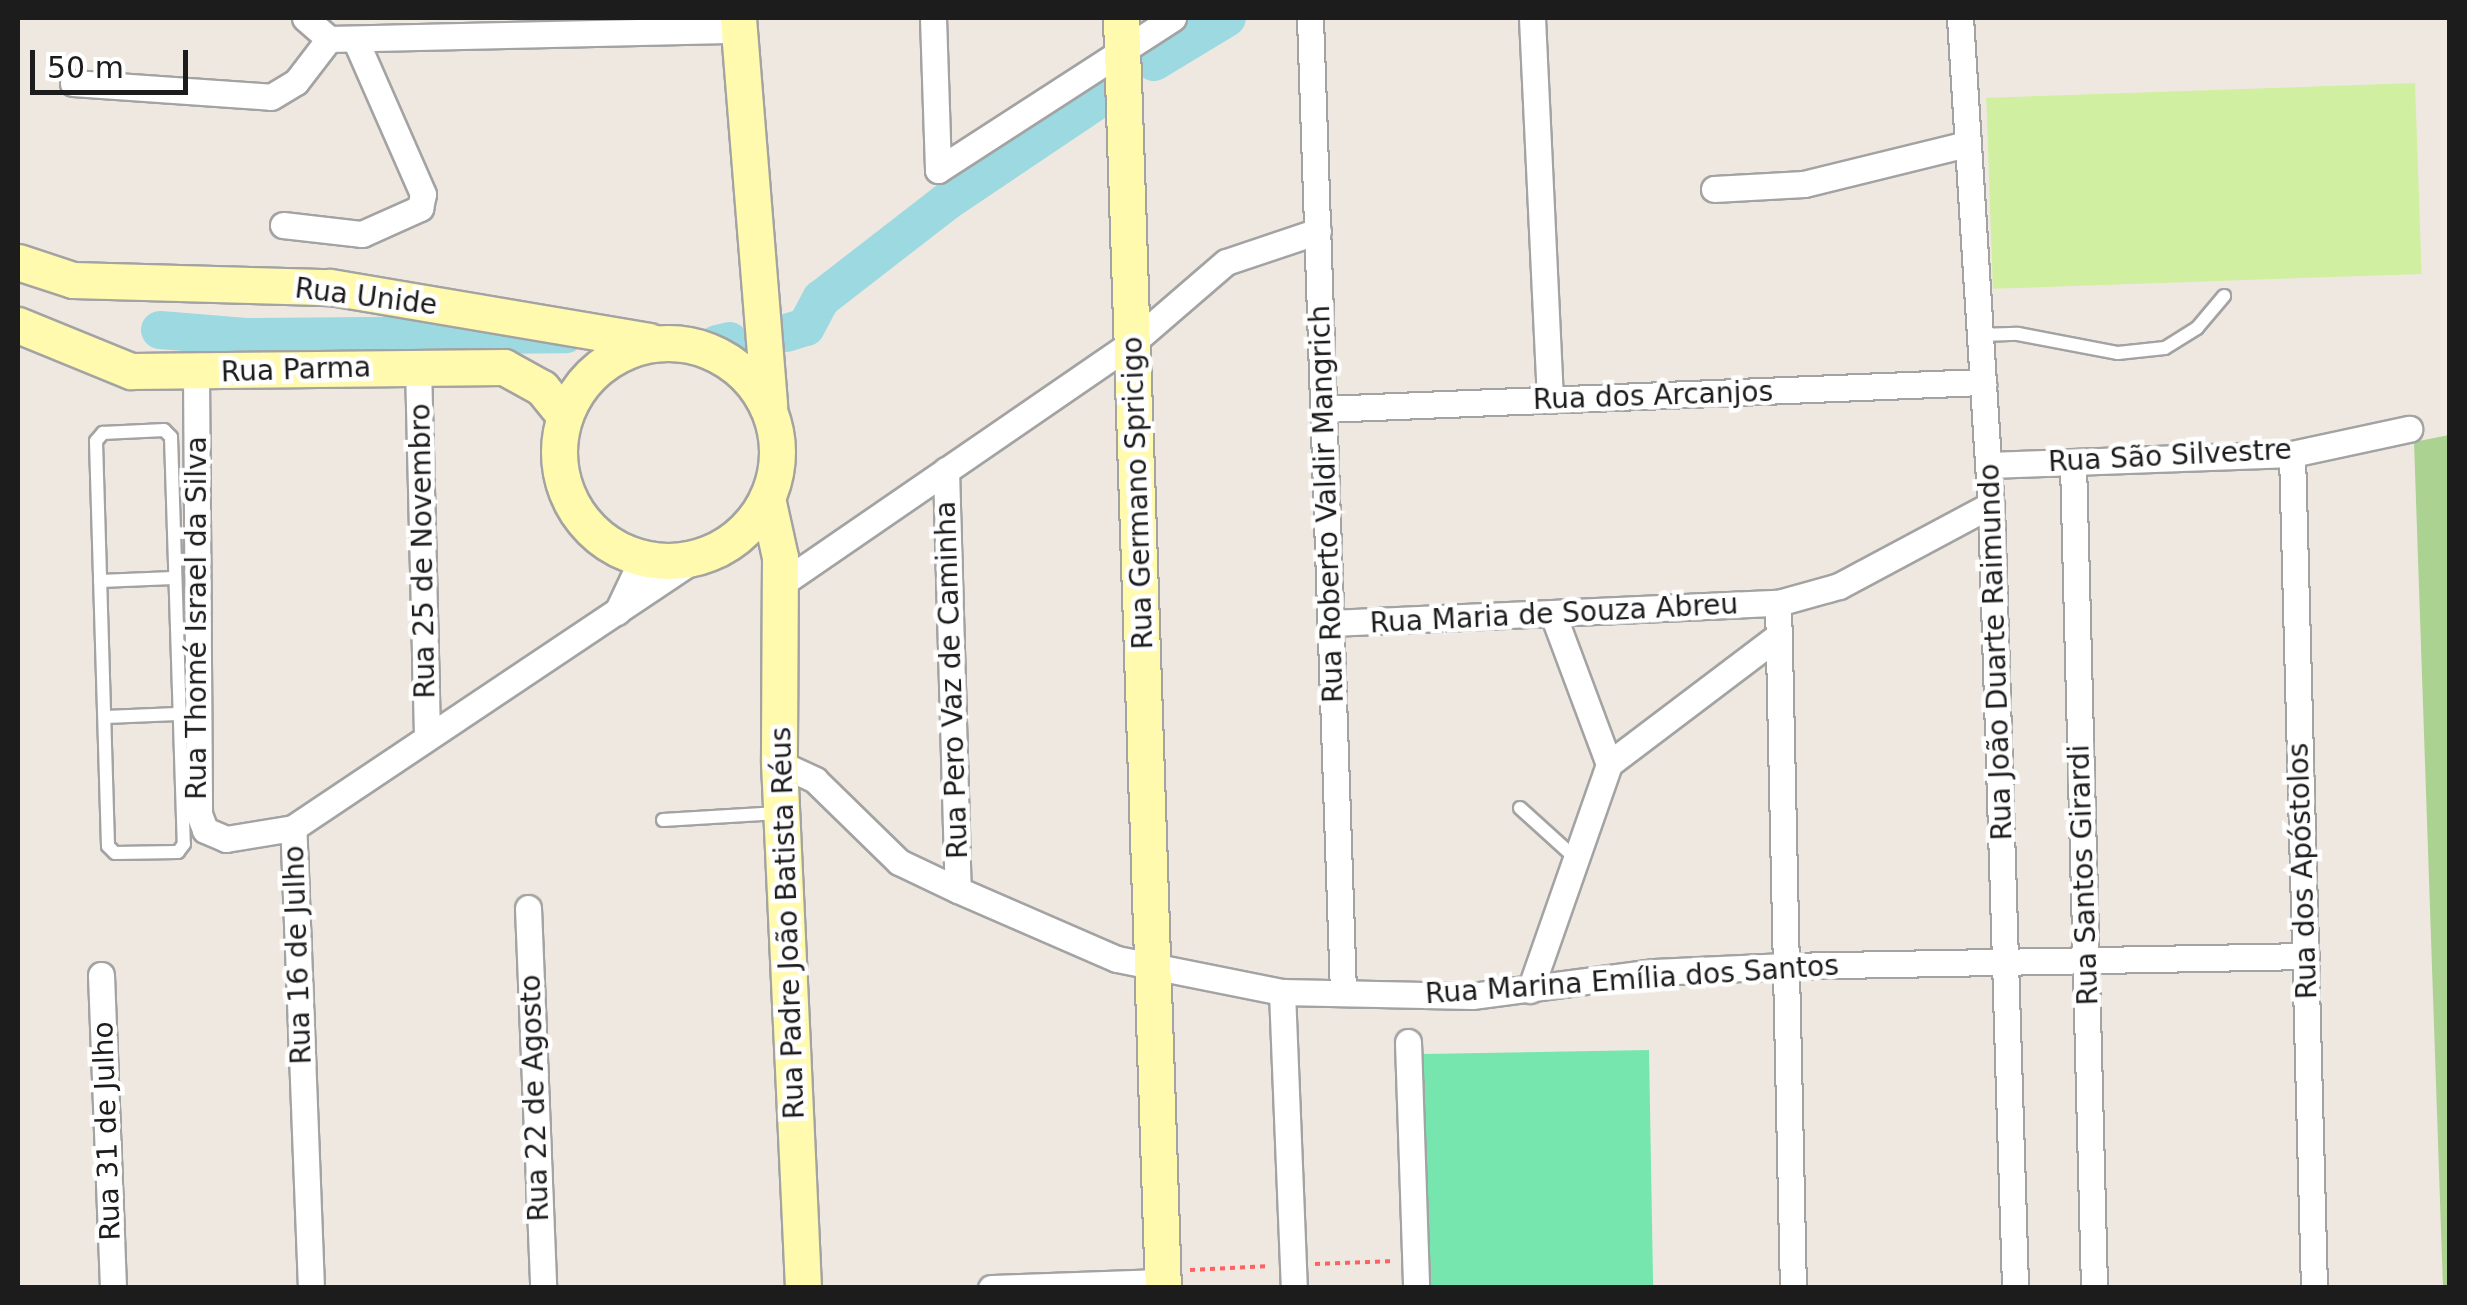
<!DOCTYPE html>
<html>
<head>
<meta charset="utf-8">
<style>
  body { margin:0 }
  #map { position:relative; width:2467px; height:1305px; overflow:hidden; background:#efe8e0; font-family:"DejaVu Sans",sans-serif }
  div>[style] { position:absolute }
  [style*='--x'] { left:calc(var(--x)*1px); top:calc(var(--y)*1px); width:calc(var(--w)*1px); rotate:calc(var(--a)*1deg) }
  .grass>* { inset:0; background:#d0efa0; transform-origin:0 0 }
  .forest>* { inset:0; background:#abd291 }
  .pitch>* { inset:0; background:#76e6ae; transform-origin:0 0 }
  .river>* { height:38px; margin:-19px; padding:0 19px; transform-origin:19px; border-radius:19px; background:#9cd9e1 }
  .path>* { height:4px; margin-top:-2px; transform-origin:0; background:repeating-linear-gradient(90deg,#ff6163 0 5px,transparent 0 10px) }
  .roads { filter:drop-shadow(2px 0 #a3a3a3) drop-shadow(-2px 0 #a3a3a3) drop-shadow(0 2px #a3a3a3) drop-shadow(0 -2px #a3a3a3) }
  .lane>* { height:12px; margin:-6px; padding:0 6px; transform-origin:6px; border-radius:6px; background:#fff }
  .street>* { height:25px; margin:-12.5px; padding:0 12.5px; transform-origin:12.5px; border-radius:12.5px; background:#fff }
  .secondary>* { height:35px; margin:-17.5px; padding:0 17.5px; transform-origin:17.5px; border-radius:17.5px; background:#fffaae }
  .secondary>.ring { margin:-17.5px; padding:0; box-sizing:content-box; background:none; border:35px solid #fffaae; border-radius:50% }
  span { translate:-50% -50%; white-space:nowrap; text-align:center; line-height:1.15; -webkit-text-stroke:9px #fff; paint-order:stroke }
  .street-label { font-size:28px; color:#1c1c1c }
  .frame { position:absolute; inset:0; border:20px solid #1c1c1c; pointer-events:none }
  .scale { position:absolute; left:30px; top:50px; width:158px; height:45px; box-sizing:border-box; border:5px solid #1c1c1c; border-top:0; padding-left:12px; font-size:30px; line-height:35px; white-space:nowrap; color:#1c1c1c; -webkit-text-stroke:8px #fff; paint-order:stroke }
</style>
</head>
<body>
<div id="map">
  <div class="grass">
    <div style="left:2415px;top:83px;width:191px;height:429px;rotate:88deg"></div>
  </div>
  <div class="forest">
    <div style="clip-path:polygon(2449px 435px,2450px 1287px,2443px 1288px,2414px 442px)"></div>
  </div>
  <div class="pitch">
    <div style="left:1649px;top:1050px;width:237px;height:226px;rotate:89deg"></div>
  </div>
  <div class="river">
    <div style="--x:1154;--y:62;--w:85;--a:-31.1"></div>
    <div style="--x:160;--y:330;--w:86;--a:4.7"></div>
    <div style="--x:246;--y:337;--w:320;--a:-0.5"></div>
    <div style="--x:786;--y:333;--w:21;--a:-17"></div>
    <div style="--x:806;--y:327;--w:32;--a:-62"></div>
    <div style="--x:821;--y:299;--w:158;--a:-37.8"></div>
    <div style="--x:946;--y:202;--w:190;--a:-33.9"></div>
    <div style="--x:717;--y:344;--w:13;--a:-13"></div>
  </div>
  <div class="path">
    <div style="--x:1315;--y:1264;--w:80;--a:-2.1"></div>
    <div style="--x:1190;--y:1270;--w:80;--a:-2.9"></div>
  </div>
  <div class="roads">
    <div class="lane">
      <div style="--x:1980;--y:335;--w:38;--a:-2"></div>
      <div style="--x:2018;--y:334;--w:102;--a:10.8"></div>
      <div style="--x:2118;--y:353;--w:47;--a:-6.1"></div>
      <div style="--x:2165;--y:348;--w:38;--a:-32"></div>
      <div style="--x:2197;--y:328;--w:42;--a:-49.8"></div>
      <div style="--x:164;--y:430;--w:10;--a:45"></div>
      <div style="--x:171;--y:437;--w:407;--a:88.2"></div>
      <div style="--x:184;--y:844;--w:10;--a:127"></div>
      <div style="--x:178;--y:852;--w:63;--a:179.1"></div>
      <div style="--x:115;--y:853;--w:10;--a:-135"></div>
      <div style="--x:108;--y:846;--w:405;--a:-91.7"></div>
      <div style="--x:96;--y:441;--w:11;--a:-49"></div>
      <div style="--x:103;--y:433;--w:61;--a:-2.8"></div>
      <div style="--x:100;--y:581;--w:73;--a:-2.4"></div>
      <div style="--x:106;--y:717;--w:71;--a:-2.4"></div>
      <div style="--x:1520;--y:808;--w:70;--a:42.1"></div>
      <div style="--x:663;--y:820;--w:116;--a:-3.5"></div>
    </div>
    <div class="street">
      <div style="--x:305;--y:18;--w:32;--a:41"></div>
      <div style="--x:329;--y:39;--w:410;--a:-1.3"></div>
      <div style="--x:933;--y:18;--w:152;--a:88.1"></div>
      <div style="--x:1310;--y:18;--w:974;--a:88.06"></div>
      <div style="--x:1532;--y:18;--w:382;--a:87.3"></div>
      <div style="--x:1960;--y:18;--w:488;--a:86.4"></div>
      <div style="--x:1991;--y:505;--w:783;--a:88.24"></div>
      <div style="--x:73;--y:83;--w:198;--a:4"></div>
      <div style="--x:271;--y:97;--w:29;--a:-31"></div>
      <div style="--x:296;--y:82;--w:54;--a:-52.5"></div>
      <div style="--x:938;--y:170;--w:280;--a:-32.9"></div>
      <div style="--x:1714;--y:189;--w:90;--a:-3.2"></div>
      <div style="--x:1804;--y:184;--w:168;--a:-13.8"></div>
      <div style="--x:283;--y:225;--w:80;--a:6.5"></div>
      <div style="--x:362;--y:234;--w:64;--a:-24.1"></div>
      <div style="--x:420;--y:208;--w:14;--a:-78"></div>
      <div style="--x:423;--y:194;--w:169;--a:-113.7"></div>
      <div style="--x:418;--y:366;--w:370;--a:88.6"></div>
      <div style="--x:196;--y:373;--w:441;--a:89.6"></div>
      <div style="--x:199;--y:814;--w:17;--a:69"></div>
      <div style="--x:205;--y:830;--w:23;--a:23"></div>
      <div style="--x:226;--y:839;--w:68;--a:-9.3"></div>
      <div style="--x:1324;--y:409;--w:660;--a:-2.35"></div>
      <div style="--x:2292;--y:454;--w:834;--a:88.49"></div>
      <div style="--x:2073;--y:463;--w:825;--a:88.54"></div>
      <div style="--x:1989;--y:465;--w:303;--a:-2.1"></div>
      <div style="--x:2292;--y:454;--w:120;--a:-12.1"></div>
      <div style="--x:946;--y:470;--w:420;--a:88.4"></div>
      <div style="--x:781;--y:584;--w:426;--a:-34.5"></div>
      <div style="--x:1132;--y:343;--w:124;--a:-40.8"></div>
      <div style="--x:1226;--y:262;--w:97;--a:-18.6"></div>
      <div style="--x:1778;--y:603;--w:685;--a:88.75"></div>
      <div style="--x:617;--y:612;--w:59;--a:-64.7"></div>
      <div style="--x:1554;--y:617;--w:157;--a:69.5"></div>
      <div style="--x:1331;--y:623;--w:447;--a:-2.6"></div>
      <div style="--x:1778;--y:603;--w:63;--a:-15.6"></div>
      <div style="--x:1839;--y:586;--w:172;--a:-28.1"></div>
      <div style="--x:779;--y:763;--w:40;--a:25"></div>
      <div style="--x:815;--y:780;--w:117;--a:44.3"></div>
      <div style="--x:899;--y:862;--w:65;--a:25.4"></div>
      <div style="--x:958;--y:890;--w:173;--a:23.5"></div>
      <div style="--x:1117;--y:959;--w:168;--a:11.3"></div>
      <div style="--x:1282;--y:992;--w:190;--a:1.2"></div>
      <div style="--x:1472;--y:996;--w:184;--a:-7.5"></div>
      <div style="--x:1654;--y:972;--w:132;--a:-2.6"></div>
      <div style="--x:1786;--y:966;--w:520;--a:-1.1"></div>
      <div style="--x:528;--y:908;--w:380;--a:87.7"></div>
      <div style="--x:101;--y:975;--w:313;--a:87.8"></div>
      <div style="--x:1530;--y:990;--w:239;--a:-70.7"></div>
      <div style="--x:1609;--y:764;--w:212;--a:-37.1"></div>
      <div style="--x:1282;--y:992;--w:296;--a:87.7"></div>
      <div style="--x:1408;--y:1042;--w:246;--a:88.1"></div>
      <div style="--x:311;--y:1288;--w:460;--a:-92.2"></div>
      <div style="--x:293;--y:828;--w:486;--a:-33.8"></div>
      <div style="--x:991;--y:1288;--w:172;--a:-2"></div>
    </div>
    <div class="secondary">
      <div style="--x:738;--y:18;--w:388;--a:85.4"></div>
      <div style="--x:1121;--y:18;--w:1271;--a:88.11"></div>
      <div style="--x:18;--y:262;--w:58;--a:18.1"></div>
      <div style="--x:73;--y:280;--w:257;--a:1.6"></div>
      <div style="--x:330;--y:287;--w:323;--a:9.6"></div>
      <div style="--x:18;--y:325;--w:122;--a:22.2"></div>
      <div style="--x:131;--y:371;--w:373;--a:-0.6"></div>
      <div style="--x:504;--y:367;--w:43;--a:28.9"></div>
      <div style="--x:542;--y:388;--w:36;--a:51"></div>
      <div class="ring" style="left:559px;top:343px;width:183px;height:183px"></div>
      <div style="--x:767;--y:498;--w:60;--a:77.6"></div>
      <div style="--x:780;--y:557;--w:206;--a:90.3"></div>
      <div style="--x:779;--y:763;--w:526;--a:87.38"></div>
    </div>
  </div>
  <div class="street-label">
    <span style="left:366px;top:297px;rotate:7deg">Rua Unide</span>
    <span style="left:296px;top:370px;rotate:-2deg">Rua Parma</span>
    <span style="left:1653px;top:396px;rotate:-2deg">Rua dos Arcanjos</span>
    <span style="left:2170px;top:456px;rotate:-3deg">Rua São Silvestre</span>
    <span style="left:1138px;top:493px;rotate:-92deg">Rua Germano Spricigo</span>
    <span style="left:1327px;top:504px;rotate:-92deg">Rua Roberto Valdir Mangrich</span>
    <span style="left:423px;top:551px;rotate:-91deg">Rua 25 de Novembro</span>
    <span style="left:1554px;top:614px;rotate:-3deg">Rua Maria de Souza Abreu</span>
    <span style="left:197px;top:618px;rotate:-90deg">Rua Thomé Israel da Silva</span>
    <span style="left:1996px;top:652px;rotate:-92deg">Rua João Duarte Raimundo</span>
    <span style="left:952px;top:680px;rotate:-92deg">Rua Pero Vaz de Caminha</span>
    <span style="left:2303px;top:871px;rotate:-92deg">Rua dos Apóstolos</span>
    <span style="left:2084px;top:875px;rotate:-92deg">Rua Santos Girardi</span>
    <span style="left:788px;top:923px;rotate:-92deg">Rua Padre João Batista Réus</span>
    <span style="left:298px;top:955px;rotate:-92deg">Rua 16 de Julho</span>
    <span style="left:1632px;top:980px;rotate:-4deg">Rua Marina Emília dos Santos</span>
    <span style="left:535px;top:1098px;rotate:-92deg">Rua 22 de Agosto</span>
    <span style="left:107px;top:1131px;rotate:-92deg">Rua 31 de Julho</span>
  </div>
  <div class="frame"></div>
  <div class="scale">50 m</div>
</div>
</body>
</html>
